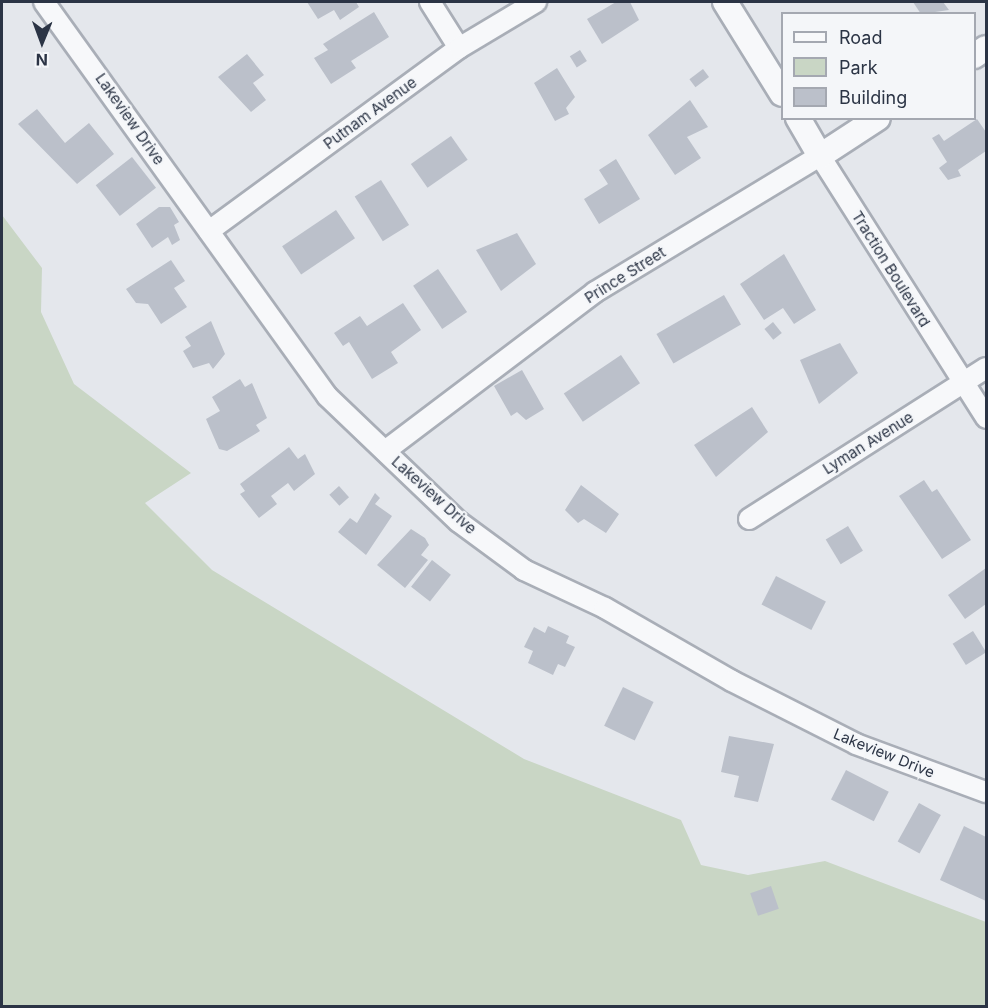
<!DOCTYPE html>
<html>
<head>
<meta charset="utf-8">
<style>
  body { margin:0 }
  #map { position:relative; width:988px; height:1008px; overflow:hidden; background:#e4e7ec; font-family:Inter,sans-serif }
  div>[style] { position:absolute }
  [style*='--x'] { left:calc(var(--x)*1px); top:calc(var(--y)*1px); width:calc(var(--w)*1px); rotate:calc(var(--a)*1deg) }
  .green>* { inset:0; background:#c9d6c5 }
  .building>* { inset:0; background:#bbc0ca; transform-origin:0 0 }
  .roads { filter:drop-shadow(2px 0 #a9aeb7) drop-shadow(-2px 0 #a9aeb7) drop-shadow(0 2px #a9aeb7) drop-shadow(0 -2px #a9aeb7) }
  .minor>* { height:20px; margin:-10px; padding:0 10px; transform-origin:10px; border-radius:10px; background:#f7f8fa }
  .tertiary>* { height:24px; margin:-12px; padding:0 12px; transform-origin:12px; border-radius:12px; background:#f7f8fa }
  span { translate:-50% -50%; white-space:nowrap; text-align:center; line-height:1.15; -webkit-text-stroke:4.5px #f4f6f9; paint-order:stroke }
  .street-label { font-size:15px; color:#2b3445 }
  .frame { position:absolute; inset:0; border:3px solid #2b3445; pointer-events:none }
  .legend { position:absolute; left:781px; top:12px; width:195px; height:108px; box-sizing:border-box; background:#f4f6f9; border:2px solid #a4a8b1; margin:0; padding:8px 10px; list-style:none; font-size:18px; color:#2b3445 }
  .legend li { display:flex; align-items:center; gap:12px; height:30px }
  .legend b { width:30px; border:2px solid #a4a8b1 }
  .north { position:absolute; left:12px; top:12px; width:60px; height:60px; -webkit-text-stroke:4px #f4f6f9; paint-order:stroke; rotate:181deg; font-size:16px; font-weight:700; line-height:24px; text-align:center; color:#2b3445 }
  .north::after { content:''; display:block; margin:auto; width:21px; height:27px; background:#2b3445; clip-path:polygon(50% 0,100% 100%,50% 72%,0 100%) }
</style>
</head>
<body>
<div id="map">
  <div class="green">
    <div style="clip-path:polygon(2px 215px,42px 268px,41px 312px,74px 384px,191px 473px,145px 503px,212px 570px,524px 759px,681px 820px,701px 865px,748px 875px,825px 861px,986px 922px,986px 1006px,2px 1006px)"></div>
  </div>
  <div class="building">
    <div style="clip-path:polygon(307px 2px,356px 2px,359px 7px,340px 20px,334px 10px,318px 19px)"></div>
    <div style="clip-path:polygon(616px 2px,630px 2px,639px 20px,602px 44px,587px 19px)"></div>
    <div style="clip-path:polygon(913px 2px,943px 2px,949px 10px,921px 14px)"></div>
    <div style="clip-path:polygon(374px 12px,389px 37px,351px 61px,356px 68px,331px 84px,314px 58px,328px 50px,323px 44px)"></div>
    <div style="left:580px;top:50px;width:13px;height:12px;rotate:58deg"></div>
    <div style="clip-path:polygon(247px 54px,264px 75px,253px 83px,266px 100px,251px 112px,218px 77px)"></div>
    <div style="clip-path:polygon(557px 68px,575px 97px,566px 108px,569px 114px,555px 121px,534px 83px)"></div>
    <div style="left:703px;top:69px;width:10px;height:17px;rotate:53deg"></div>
    <div style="clip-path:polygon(690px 100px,708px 127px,687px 137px,701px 158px,675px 175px,648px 135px)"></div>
    <div style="clip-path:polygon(37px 109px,65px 143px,89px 123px,114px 154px,77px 184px,18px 124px)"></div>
    <div style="clip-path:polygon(977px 119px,986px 132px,986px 151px,958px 170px,961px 176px,948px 180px,939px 168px,947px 162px,932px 138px,939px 134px,944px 141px)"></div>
    <div style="left:451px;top:136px;width:29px;height:49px;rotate:55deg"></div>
    <div style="left:132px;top:157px;width:39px;height:46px;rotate:52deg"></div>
    <div style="clip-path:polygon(616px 159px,640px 199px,599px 224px,584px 199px,608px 184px,599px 170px)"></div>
    <div style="left:381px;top:180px;width:53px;height:31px;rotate:58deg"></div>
    <div style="clip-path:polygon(159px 207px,170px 207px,179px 222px,174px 225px,180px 240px,172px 245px,168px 237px,152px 248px,136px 224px)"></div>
    <div style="left:336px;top:210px;width:34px;height:65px;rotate:56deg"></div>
    <div style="clip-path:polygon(517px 233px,536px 264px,501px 291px,476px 250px)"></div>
    <div style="clip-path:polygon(784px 254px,816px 310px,794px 324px,783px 308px,764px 320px,740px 284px)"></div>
    <div style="clip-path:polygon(171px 260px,185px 281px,174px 288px,187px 307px,161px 324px,148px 304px,136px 303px,126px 289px)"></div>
    <div style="left:438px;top:269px;width:52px;height:30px;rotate:56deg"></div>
    <div style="left:724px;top:295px;width:34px;height:78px;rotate:60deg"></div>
    <div style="clip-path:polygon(403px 303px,421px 330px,391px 352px,398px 363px,372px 379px,349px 342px,343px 346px,334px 333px,360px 316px,367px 326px)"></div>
    <div style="clip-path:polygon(211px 321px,225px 354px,213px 369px,209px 363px,193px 368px,183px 351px,191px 346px,185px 337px)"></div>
    <div style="left:773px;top:322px;width:14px;height:11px;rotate:51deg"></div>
    <div style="clip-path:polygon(840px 343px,858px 373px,819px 404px,800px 360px)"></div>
    <div style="left:621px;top:355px;width:34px;height:69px;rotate:56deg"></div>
    <div style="clip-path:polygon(522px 370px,544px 409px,526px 420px,517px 412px,511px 416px,494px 386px)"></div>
    <div style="clip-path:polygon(240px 379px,245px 387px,252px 383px,267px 418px,256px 425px,260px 431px,227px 451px,219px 449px,206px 419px,220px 411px,212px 397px)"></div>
    <div style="clip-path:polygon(752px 407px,768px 432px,716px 477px,694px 445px)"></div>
    <div style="clip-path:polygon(289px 447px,298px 459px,305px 454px,315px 474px,294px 491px,288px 483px,271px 496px,277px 504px,259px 518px,240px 494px,245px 491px,240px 484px)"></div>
    <div style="clip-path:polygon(924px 480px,932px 492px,937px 489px,971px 540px,942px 559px,899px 496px)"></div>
    <div style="clip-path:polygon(581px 485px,619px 514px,606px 533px,584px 519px,578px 523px,565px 510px)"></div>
    <div style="left:339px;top:486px;width:15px;height:13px;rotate:48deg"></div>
    <div style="clip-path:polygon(375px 493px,380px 498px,375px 504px,392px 516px,366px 555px,338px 532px,350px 518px,357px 523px)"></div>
    <div style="left:848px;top:526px;width:29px;height:26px;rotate:59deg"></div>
    <div style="clip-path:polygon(411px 529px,425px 538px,429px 545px,421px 555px,428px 560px,405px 588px,377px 565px)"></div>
    <div style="left:432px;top:560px;width:24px;height:34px;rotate:38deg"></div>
    <div style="clip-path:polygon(986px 568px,986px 604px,965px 619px,948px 595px)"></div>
    <div style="left:776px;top:576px;width:56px;height:32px;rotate:27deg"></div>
    <div style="clip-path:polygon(548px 626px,569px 636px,566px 643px,575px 647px,565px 667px,558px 664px,553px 675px,528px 663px,533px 651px,524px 647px,534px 627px,545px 633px)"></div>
    <div style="left:973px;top:631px;width:25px;height:24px;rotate:58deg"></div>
    <div style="left:623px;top:687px;width:34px;height:43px;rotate:26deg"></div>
    <div style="clip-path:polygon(729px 736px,774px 744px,758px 802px,734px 797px,739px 776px,721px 772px)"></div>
    <div style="left:846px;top:770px;width:48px;height:33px;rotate:27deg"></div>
    <div style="left:919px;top:803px;width:25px;height:44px;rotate:29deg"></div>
    <div style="clip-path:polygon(964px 826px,986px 837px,986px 901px,940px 880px)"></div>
    <div style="left:771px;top:886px;width:24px;height:22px;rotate:71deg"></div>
  </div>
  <div class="roads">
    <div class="minor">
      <div style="--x:44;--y:2;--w:485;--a:54.3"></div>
      <div style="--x:327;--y:396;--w:182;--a:43.7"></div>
      <div style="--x:459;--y:522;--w:81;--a:36.4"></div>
      <div style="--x:524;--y:570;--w:89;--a:25.1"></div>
      <div style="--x:605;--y:608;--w:146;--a:29.9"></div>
      <div style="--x:732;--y:681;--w:139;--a:26.9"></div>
      <div style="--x:856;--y:744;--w:139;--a:20.3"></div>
      <div style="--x:430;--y:2;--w:54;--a:57.8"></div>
      <div style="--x:209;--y:231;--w:310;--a:-36.2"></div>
      <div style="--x:459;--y:48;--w:90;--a:-30.9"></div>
      <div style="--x:385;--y:451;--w:263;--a:-37.1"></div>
      <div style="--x:595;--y:292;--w:263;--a:-31.2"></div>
      <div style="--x:820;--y:156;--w:310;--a:57.6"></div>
      <div style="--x:749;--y:519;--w:281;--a:-32.5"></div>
    </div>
    <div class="tertiary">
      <div style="--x:725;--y:2;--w:108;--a:58.2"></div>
      <div style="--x:974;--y:56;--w:14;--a:-34"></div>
      <div style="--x:798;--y:118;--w:44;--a:59.9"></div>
      <div style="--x:820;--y:156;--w:69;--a:-33.2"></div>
    </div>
  </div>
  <div class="street-label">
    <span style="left:370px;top:113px;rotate:-36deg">Putnam Avenue</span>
    <span style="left:130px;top:119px;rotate:55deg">Lakeview Drive</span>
    <span style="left:891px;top:269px;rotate:58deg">Traction Boulevard</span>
    <span style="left:625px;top:275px;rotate:-32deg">Prince Street</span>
    <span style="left:868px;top:443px;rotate:-32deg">Lyman Avenue</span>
    <span style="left:434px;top:495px;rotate:42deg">Lakeview Drive</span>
    <span style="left:884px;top:753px;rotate:22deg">Lakeview Drive</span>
  </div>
  <div class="frame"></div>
  <ul class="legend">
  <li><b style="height:8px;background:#f7f8fa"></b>Road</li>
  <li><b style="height:16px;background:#c9d6c5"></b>Park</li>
  <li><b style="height:16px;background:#bbc0ca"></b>Building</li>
  </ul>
  <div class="north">N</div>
</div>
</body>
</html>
